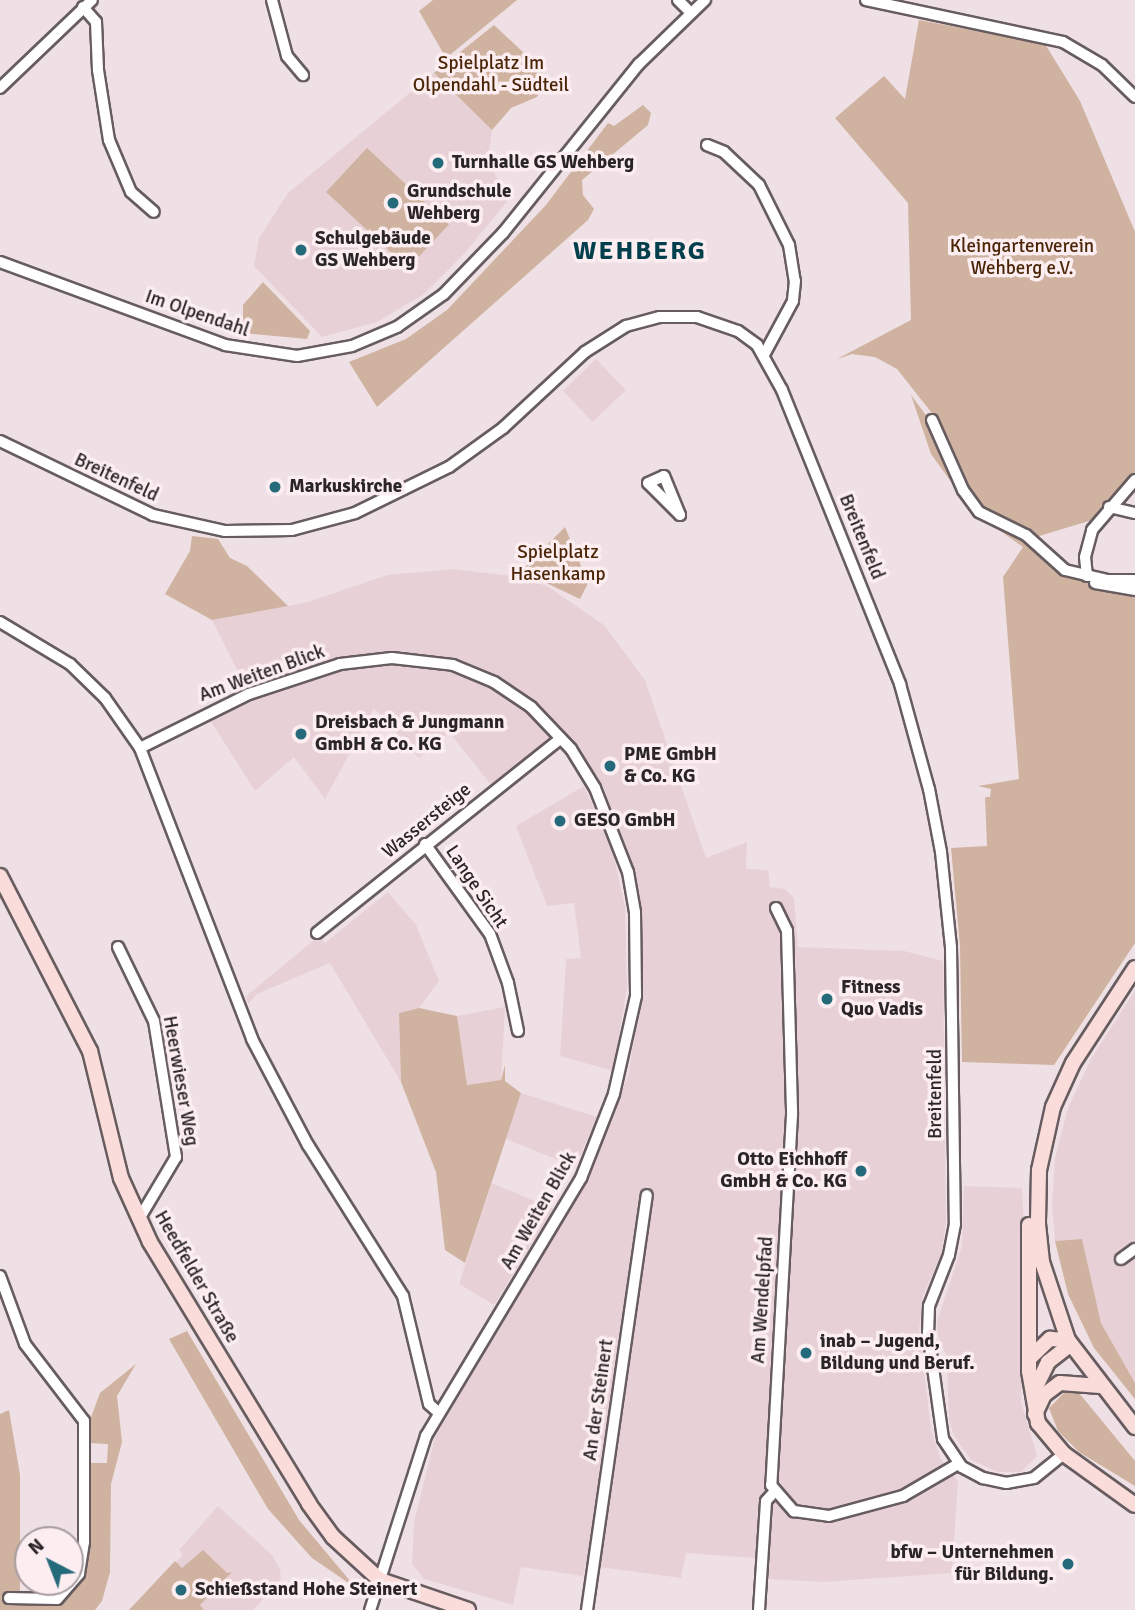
<!DOCTYPE html>
<html>
<head>
<meta charset="utf-8">
<style>
  body { margin:0 }
  #map { position:relative; width:1135px; height:1610px; overflow:hidden; background:#eee0e4; font-family:Signika,sans-serif }
  div>[style] { position:absolute }
  [style*='--x'] { left:calc(var(--x)*1px); top:calc(var(--y)*1px); width:calc(var(--w)*1px); rotate:calc(var(--a)*1deg) }
  .built>* { inset:0; background:#e7d1d7; transform-origin:0 0 }
  .green>* { inset:0; background:#cfb29f; transform-origin:0 0 }
  .roads { filter:drop-shadow(2px 0 #675c5f) drop-shadow(-2px 0 #675c5f) drop-shadow(0 2px #675c5f) drop-shadow(0 -2px #675c5f) }
  .minor>* { height:10px; margin:-5px; padding:0 5px; transform-origin:5px; border-radius:5px; background:#fff }
  .secondary>* { height:14px; margin:-7px; padding:0 7px; transform-origin:7px; border-radius:7px; background:#faddda }
  .dots>* { width:19px; height:19px; translate:-50% -50%; box-sizing:border-box; border:4px solid #fcedf1; border-radius:50% }
  span { translate:-50% -50%; white-space:nowrap; text-align:center; line-height:1.15; -webkit-text-stroke:7px #fcedf1; paint-order:stroke }
  .park-label { font-size:19px; color:#4b2606 }
  .poi-label { font-size:19px; color:#2a2526; font-weight:700 }
  .left { translate:0 -50%; text-align:left }
  .right { translate:-100% -50%; text-align:right }
  .street-label { font-size:19px; color:#2a2526 }
  .district-label { font-size:26px; color:#003f4b; font-weight:700; letter-spacing:2px }
  .north { position:absolute; left:14px; top:1526px; width:70px; height:70px; box-sizing:border-box; background:#fcedf1; border:2px solid #a89da0; border-radius:50%; rotate:318deg; font-size:19px; font-weight:700; line-height:28px; text-align:center; color:#2a2526 }
  .north::after { content:''; display:block; margin:auto; width:24px; height:32px; background:#256a7a; clip-path:polygon(50% 0,100% 100%,50% 72%,0 100%) }
</style>
</head>
<body>
<div id="map">
  <div class="built">
    <div style="clip-path:polygon(434px 73px,492px 130px,488px 162px,509px 199px,463px 255px,424px 294px,377px 322px,322px 337px,254px 266px,259px 238px,288px 193px)"></div>
    <div style="left:596px;top:359px;width:43px;height:46px;rotate:46deg"></div>
    <div style="clip-path:polygon(453px 569px,512px 576px,547px 586px,604px 625px,645px 680px,706px 858px,747px 842px,746px 869px,768px 870px,770px 887px,785px 889px,794px 898px,798px 947px,904px 951px,943px 961px,946px 1223px,941px 1254px,923px 1296px,919px 1330px,931px 1430px,941px 1460px,958px 1481px,952px 1573px,824px 1582px,765px 1579px,766px 1559px,686px 1553px,681px 1578px,585px 1565px,583px 1576px,521px 1567px,513px 1605px,424px 1579px,412px 1564px,414px 1522px,435px 1437px,580px 1193px,628px 1076px,643px 987px,636px 878px,603px 786px,562px 729px,492px 786px,449px 732px,419px 758px,374px 708px,325px 799px,294px 757px,255px 791px,210px 720px,253px 701px,212px 620px,308px 602px,387px 575px)"></div>
    <div style="clip-path:polygon(584px 786px,612px 850px,625px 906px,627px 988px,613px 1071px,560px 1056px,566px 959px,581px 958px,574px 903px,547px 906px,516px 826px)"></div>
    <div style="clip-path:polygon(388px 892px,416px 925px,439px 981px,419px 1008px,399px 1013px,401px 1082px,330px 963px,257px 994px,248px 1004px,246px 996px,319px 936px,325px 943px)"></div>
    <div style="clip-path:polygon(1135px 990px,1135px 1383px,1101px 1323px,1082px 1239px,1055px 1241px,1052px 1206px,1055px 1158px,1068px 1108px,1091px 1059px)"></div>
    <div style="clip-path:polygon(505px 1007px,501px 1080px,467px 1085px,457px 1016px)"></div>
    <div style="clip-path:polygon(521px 1093px,597px 1117px,575px 1167px,506px 1139px)"></div>
    <div style="clip-path:polygon(492px 1183px,553px 1209px,494px 1305px,459px 1284px)"></div>
    <div style="clip-path:polygon(964px 1186px,1022px 1188px,1026px 1274px,1021px 1402px,1037px 1456px,1021px 1472px,998px 1472px,971px 1460px,954px 1436px,949px 1420px,947px 1369px,952px 1368px,938px 1336px,937px 1321px,962px 1246px)"></div>
    <div style="clip-path:polygon(218px 1506px,272px 1555px,280px 1569px,281px 1580px,253px 1610px,129px 1610px,183px 1555px,179px 1550px)"></div>
  </div>
  <div class="green">
    <div style="clip-path:polygon(433px 0,517px 0,446px 58px,419px 11px)"></div>
    <div style="clip-path:polygon(919px 20px,1045px 44px,1080px 101px,1135px 232px,1135px 476px,1092px 520px,1036px 537px,981px 510px,966px 489px,935px 417px,897px 369px,875px 357px,852px 354px,837px 359px,911px 320px,908px 203px,835px 118px,884px 76px,905px 99px)"></div>
    <div style="clip-path:polygon(494px 25px,541px 69px,545px 79px,537px 97px,511px 108px,492px 130px,434px 73px)"></div>
    <div style="clip-path:polygon(643px 105px,651px 113px,648px 125px,582px 180px,583px 195px,594px 209px,588px 220px,377px 407px,349px 362px,406px 339px,447px 310px,546px 205px,608px 123px,614px 126px)"></div>
    <div style="left:367px;top:148px;width:112px;height:60px;rotate:43deg"></div>
    <div style="clip-path:polygon(263px 282px,310px 331px,307px 339px,243px 333px,243px 305px)"></div>
    <div style="clip-path:polygon(911px 395px,928px 418px,970px 508px,931px 454px)"></div>
    <div style="clip-path:polygon(999px 525px,1015px 532px,1063px 574px,1099px 583px,1135px 584px,1135px 943px,1054px 1065px,962px 1062px,960px 946px,951px 848px,987px 846px,985px 797px,990px 797px,991px 789px,978px 786px,1019px 779px,1003px 577px,1023px 547px,999px 530px)"></div>
    <div style="clip-path:polygon(565px 527px,588px 583px,580px 599px,521px 571px)"></div>
    <div style="clip-path:polygon(192px 536px,218px 539px,230px 558px,247px 566px,288px 606px,212px 620px,165px 594px,190px 551px)"></div>
    <div style="clip-path:polygon(419px 1008px,457px 1016px,467px 1085px,501px 1080px,505px 1065px,505px 1081px,521px 1093px,465px 1263px,445px 1250px,436px 1172px,401px 1082px,399px 1013px)"></div>
    <div style="clip-path:polygon(1082px 1239px,1101px 1323px,1135px 1383px,1135px 1399px,1094px 1348px,1068px 1294px,1055px 1241px)"></div>
    <div style="clip-path:polygon(187px 1331px,299px 1520px,356px 1588px,312px 1558px,268px 1509px,169px 1339px)"></div>
    <div style="clip-path:polygon(136px 1364px,117px 1396px,122px 1442px,111px 1484px,110px 1572px,102px 1601px,95px 1610px,0 1610px,0 1414px,9px 1410px,20px 1475px,20px 1599px,23px 1604px,43px 1606px,59px 1603px,74px 1591px,86px 1560px,88px 1463px,107px 1463px,108px 1444px,89px 1443px,90px 1420px,100px 1393px)"></div>
    <div style="clip-path:polygon(1066px 1391px,1079px 1393px,1135px 1461px,1135px 1486px,1079px 1452px,1058px 1431px,1049px 1408px)"></div>
    <div style="clip-path:polygon(203px 1550px,227px 1573px,232px 1572px,200px 1605px,204px 1610px,129px 1610px,175px 1561px,182px 1568px)"></div>
  </div>
  <div class="roads">
    <div class="minor">
      <div style="--x:272;--y:0;--w:58;--a:75"></div>
      <div style="--x:287;--y:56;--w:25;--a:50"></div>
      <div style="--x:678;--y:0;--w:17;--a:45"></div>
      <div style="--x:866;--y:0;--w:201;--a:12"></div>
      <div style="--x:1063;--y:42;--w:45;--a:30.5"></div>
      <div style="--x:1102;--y:65;--w:46;--a:44.1"></div>
      <div style="--x:83;--y:7;--w:20;--a:49"></div>
      <div style="--x:96;--y:22;--w:48;--a:87.6"></div>
      <div style="--x:98;--y:70;--w:71;--a:81.1"></div>
      <div style="--x:109;--y:140;--w:56;--a:67.1"></div>
      <div style="--x:131;--y:192;--w:30;--a:41"></div>
      <div style="--x:0;--y:88;--w:127;--a:-43.7"></div>
      <div style="--x:707;--y:145;--w:18;--a:22"></div>
      <div style="--x:724;--y:152;--w:48;--a:43.3"></div>
      <div style="--x:759;--y:185;--w:67;--a:63.4"></div>
      <div style="--x:789;--y:245;--w:36;--a:81"></div>
      <div style="--x:795;--y:281;--w:20;--a:96"></div>
      <div style="--x:793;--y:301;--w:59;--a:118.3"></div>
      <div style="--x:0;--y:262;--w:240;--a:20.2"></div>
      <div style="--x:225;--y:345;--w:73;--a:8.7"></div>
      <div style="--x:297;--y:356;--w:56;--a:-10.3"></div>
      <div style="--x:352;--y:346;--w:49;--a:-22.9"></div>
      <div style="--x:397;--y:327;--w:57;--a:-35.1"></div>
      <div style="--x:444;--y:294;--w:85;--a:-46"></div>
      <div style="--x:503;--y:233;--w:217;--a:-51.2"></div>
      <div style="--x:639;--y:64;--w:92;--a:-44.1"></div>
      <div style="--x:932;--y:420;--w:77;--a:66.1"></div>
      <div style="--x:963;--y:490;--w:27;--a:54"></div>
      <div style="--x:979;--y:512;--w:52;--a:26.1"></div>
      <div style="--x:1026;--y:535;--w:52;--a:41.9"></div>
      <div style="--x:1065;--y:570;--w:43;--a:13.4"></div>
      <div style="--x:1107;--y:580;--w:28;--a:0"></div>
      <div style="--x:0;--y:441;--w:170;--a:25.8"></div>
      <div style="--x:153;--y:515;--w:74;--a:12.5"></div>
      <div style="--x:225;--y:531;--w:67;--a:-0.9"></div>
      <div style="--x:292;--y:530;--w:65;--a:-15.1"></div>
      <div style="--x:355;--y:513;--w:105;--a:-26.1"></div>
      <div style="--x:449;--y:467;--w:67;--a:-35.8"></div>
      <div style="--x:503;--y:428;--w:112;--a:-42.8"></div>
      <div style="--x:585;--y:352;--w:49;--a:-32.4"></div>
      <div style="--x:626;--y:326;--w:35;--a:-15"></div>
      <div style="--x:660;--y:317;--w:37;--a:0"></div>
      <div style="--x:697;--y:317;--w:43;--a:18.9"></div>
      <div style="--x:738;--y:331;--w:24;--a:36"></div>
      <div style="--x:757;--y:345;--w:51;--a:60.9"></div>
      <div style="--x:782;--y:390;--w:317;--a:68.1"></div>
      <div style="--x:900;--y:684;--w:109;--a:74.6"></div>
      <div style="--x:929;--y:789;--w:64;--a:79.2"></div>
      <div style="--x:941;--y:852;--w:96;--a:84"></div>
      <div style="--x:951;--y:947;--w:277;--a:89.2"></div>
      <div style="--x:955;--y:1224;--w:32;--a:101"></div>
      <div style="--x:949;--y:1255;--w:55;--a:111.4"></div>
      <div style="--x:929;--y:1306;--w:26;--a:92"></div>
      <div style="--x:928;--y:1332;--w:108;--a:82"></div>
      <div style="--x:943;--y:1439;--w:34;--a:56"></div>
      <div style="--x:962;--y:1467;--w:24;--a:28"></div>
      <div style="--x:983;--y:1478;--w:24;--a:12"></div>
      <div style="--x:1006;--y:1483;--w:28;--a:-10"></div>
      <div style="--x:1034;--y:1478;--w:38;--a:-39"></div>
      <div style="--x:664;--y:476;--w:42;--a:67.7"></div>
      <div style="--x:680;--y:515;--w:45;--a:-135"></div>
      <div style="--x:648;--y:483;--w:17;--a:-24"></div>
      <div style="--x:1109;--y:507;--w:27;--a:13"></div>
      <div style="--x:1087;--y:576;--w:19;--a:-96"></div>
      <div style="--x:1085;--y:557;--w:28;--a:-75"></div>
      <div style="--x:1092;--y:530;--w:66;--a:-49.3"></div>
      <div style="--x:1095;--y:583;--w:41;--a:9.9"></div>
      <div style="--x:0;--y:622;--w:82;--a:31"></div>
      <div style="--x:70;--y:664;--w:49;--a:44.2"></div>
      <div style="--x:105;--y:698;--w:61;--a:55"></div>
      <div style="--x:140;--y:748;--w:312;--a:68.9"></div>
      <div style="--x:252;--y:1039;--w:120;--a:62.2"></div>
      <div style="--x:308;--y:1145;--w:178;--a:57.8"></div>
      <div style="--x:403;--y:1296;--w:111;--a:76.5"></div>
      <div style="--x:429;--y:1404;--w:12;--a:42"></div>
      <div style="--x:140;--y:748;--w:122;--a:-26.4"></div>
      <div style="--x:249;--y:694;--w:96;--a:-18.2"></div>
      <div style="--x:340;--y:664;--w:52;--a:-6.6"></div>
      <div style="--x:392;--y:658;--w:61;--a:6.5"></div>
      <div style="--x:453;--y:665;--w:44;--a:22.5"></div>
      <div style="--x:494;--y:682;--w:45;--a:34"></div>
      <div style="--x:531;--y:707;--w:58;--a:46.4"></div>
      <div style="--x:571;--y:749;--w:46;--a:58.4"></div>
      <div style="--x:595;--y:788;--w:90;--a:68.6"></div>
      <div style="--x:628;--y:872;--w:41;--a:80.1"></div>
      <div style="--x:635;--y:912;--w:84;--a:89.3"></div>
      <div style="--x:636;--y:996;--w:100;--a:102.7"></div>
      <div style="--x:614;--y:1094;--w:90;--a:111.4"></div>
      <div style="--x:581;--y:1178;--w:301;--a:121"></div>
      <div style="--x:426;--y:1436;--w:183;--a:107.8"></div>
      <div style="--x:425;--y:844;--w:111;--a:54.2"></div>
      <div style="--x:490;--y:934;--w:52;--a:69.8"></div>
      <div style="--x:508;--y:983;--w:49;--a:78.2"></div>
      <div style="--x:776;--y:908;--w:25;--a:64"></div>
      <div style="--x:787;--y:931;--w:184;--a:88.4"></div>
      <div style="--x:792;--y:1115;--w:371;--a:93.2"></div>
      <div style="--x:771;--y:1485;--w:35;--a:49"></div>
      <div style="--x:794;--y:1511;--w:35;--a:8"></div>
      <div style="--x:829;--y:1516;--w:77;--a:-15.1"></div>
      <div style="--x:903;--y:1496;--w:64;--a:-30.2"></div>
      <div style="--x:317;--y:933;--w:312;--a:-38.6"></div>
      <div style="--x:118;--y:947;--w:82;--a:64.1"></div>
      <div style="--x:154;--y:1021;--w:138;--a:80.8"></div>
      <div style="--x:176;--y:1157;--w:72;--a:120.8"></div>
      <div style="--x:1121;--y:1259;--w:17;--a:-36"></div>
      <div style="--x:0;--y:1276;--w:72;--a:69.8"></div>
      <div style="--x:25;--y:1344;--w:97;--a:52.5"></div>
      <div style="--x:84;--y:1421;--w:121;--a:90"></div>
      <div style="--x:84;--y:1542;--w:32;--a:99"></div>
      <div style="--x:79;--y:1574;--w:33;--a:131"></div>
      <div style="--x:57;--y:1599;--w:48;--a:-178.8"></div>
      <div style="--x:587;--y:1610;--w:419;--a:-81.8"></div>
      <div style="--x:759;--y:1610;--w:109;--a:-86.3"></div>
      <div style="--x:766;--y:1501;--w:12;--a:-48"></div>
    </div>
    <div class="secondary">
      <div style="--x:0;--y:876;--w:197;--a:62.8"></div>
      <div style="--x:90;--y:1051;--w:131;--a:76.3"></div>
      <div style="--x:121;--y:1178;--w:70;--a:65.6"></div>
      <div style="--x:150;--y:1242;--w:306;--a:58.7"></div>
      <div style="--x:309;--y:1504;--w:41;--a:54"></div>
      <div style="--x:333;--y:1537;--w:64;--a:42.5"></div>
      <div style="--x:380;--y:1580;--w:93;--a:18.8"></div>
      <div style="--x:1135;--y:968;--w:113;--a:123.1"></div>
      <div style="--x:1073;--y:1063;--w:48;--a:114.4"></div>
      <div style="--x:1053;--y:1107;--w:65;--a:102.5"></div>
      <div style="--x:1039;--y:1170;--w:54;--a:91.1"></div>
      <div style="--x:1038;--y:1224;--w:38;--a:84"></div>
      <div style="--x:1042;--y:1262;--w:82;--a:71.6"></div>
      <div style="--x:1068;--y:1340;--w:110;--a:52.4"></div>
      <div style="--x:1029;--y:1225;--w:146;--a:90"></div>
      <div style="--x:1029;--y:1371;--w:53;--a:80.2"></div>
      <div style="--x:1038;--y:1423;--w:40;--a:50"></div>
      <div style="--x:1064;--y:1454;--w:87;--a:35.7"></div>
      <div style="--x:1030;--y:1358;--w:28;--a:-44"></div>
      <div style="--x:1050;--y:1339;--w:18;--a:3"></div>
      <div style="--x:1033;--y:1393;--w:34;--a:-64"></div>
      <div style="--x:1048;--y:1362;--w:29;--a:-38"></div>
      <div style="--x:1035;--y:1414;--w:21;--a:-65"></div>
      <div style="--x:1044;--y:1395;--w:20;--a:-37"></div>
      <div style="--x:1060;--y:1383;--w:40;--a:4.3"></div>
    </div>
  </div>
  <div class="dots">
    <div style="left:438px;top:163px;background:#256a7a"></div>
    <div style="left:393px;top:203px;background:#256a7a"></div>
    <div style="left:301px;top:250px;background:#256a7a"></div>
    <div style="left:275px;top:487px;background:#256a7a"></div>
    <div style="left:301px;top:734px;background:#256a7a"></div>
    <div style="left:610px;top:766px;background:#256a7a"></div>
    <div style="left:560px;top:821px;background:#256a7a"></div>
    <div style="left:827px;top:999px;background:#256a7a"></div>
    <div style="left:861px;top:1171px;background:#256a7a"></div>
    <div style="left:806px;top:1353px;background:#256a7a"></div>
    <div style="left:1068px;top:1564px;background:#256a7a"></div>
    <div style="left:181px;top:1590px;background:#256a7a"></div>
  </div>
  <div class="park-label">
    <span style="left:491px;top:75px">Spielplatz Im<br>Olpendahl - Südteil</span>
    <span style="left:1022px;top:258px">Kleingartenverein<br>Wehberg e.V.</span>
    <span style="left:558px;top:564px">Spielplatz<br>Hasenkamp</span>
  </div>
  <div class="poi-label">
    <span class="left" style="left:452px;top:163px">Turnhalle GS Wehberg</span>
    <span class="left" style="left:407px;top:203px">Grundschule<br>Wehberg</span>
    <span class="left" style="left:315px;top:250px">Schulgebäude<br>GS Wehberg</span>
    <span class="left" style="left:289px;top:487px">Markuskirche</span>
    <span class="left" style="left:315px;top:734px">Dreisbach &amp; Jungmann<br>GmbH &amp; Co. KG</span>
    <span class="left" style="left:624px;top:766px">PME GmbH<br>&amp; Co. KG</span>
    <span class="left" style="left:574px;top:821px">GESO GmbH</span>
    <span class="left" style="left:841px;top:999px">Fitness<br>Quo Vadis</span>
    <span class="right" style="left:847px;top:1171px">Otto Eichhoff<br>GmbH &amp; Co. KG</span>
    <span class="left" style="left:820px;top:1353px">inab – Jugend,<br>Bildung und Beruf.</span>
    <span class="right" style="left:1054px;top:1564px">bfw – Unternehmen<br>für Bildung.</span>
    <span class="left" style="left:195px;top:1590px">Schießstand Hohe Steinert</span>
  </div>
  <div class="street-label">
    <span style="left:197px;top:314px;rotate:19deg">Im Olpendahl</span>
    <span style="left:116px;top:478px;rotate:25deg">Breitenfeld</span>
    <span style="left:861px;top:537px;rotate:68deg">Breitenfeld</span>
    <span style="left:262px;top:674px;rotate:-20deg">Am Weiten Blick</span>
    <span style="left:427px;top:821px;rotate:-39deg">Wassersteige</span>
    <span style="left:476px;top:887px;rotate:56deg">Lange Sicht</span>
    <span style="left:180px;top:1081px;rotate:80deg">Heerwieser Weg</span>
    <span style="left:936px;top:1094px;rotate:-90deg">Breitenfeld</span>
    <span style="left:539px;top:1211px;rotate:-60deg">Am Weiten Blick</span>
    <span style="left:196px;top:1277px;rotate:60deg">Heedfelder Straße</span>
    <span style="left:763px;top:1300px;rotate:-86deg">Am Wendelpfad</span>
    <span style="left:599px;top:1400px;rotate:-82deg">An der Steinert</span>
  </div>
  <div class="district-label">
    <span style="left:640px;top:252px">WEHBERG</span>
  </div>
  <div class="north">N</div>
</div>
</body>
</html>
